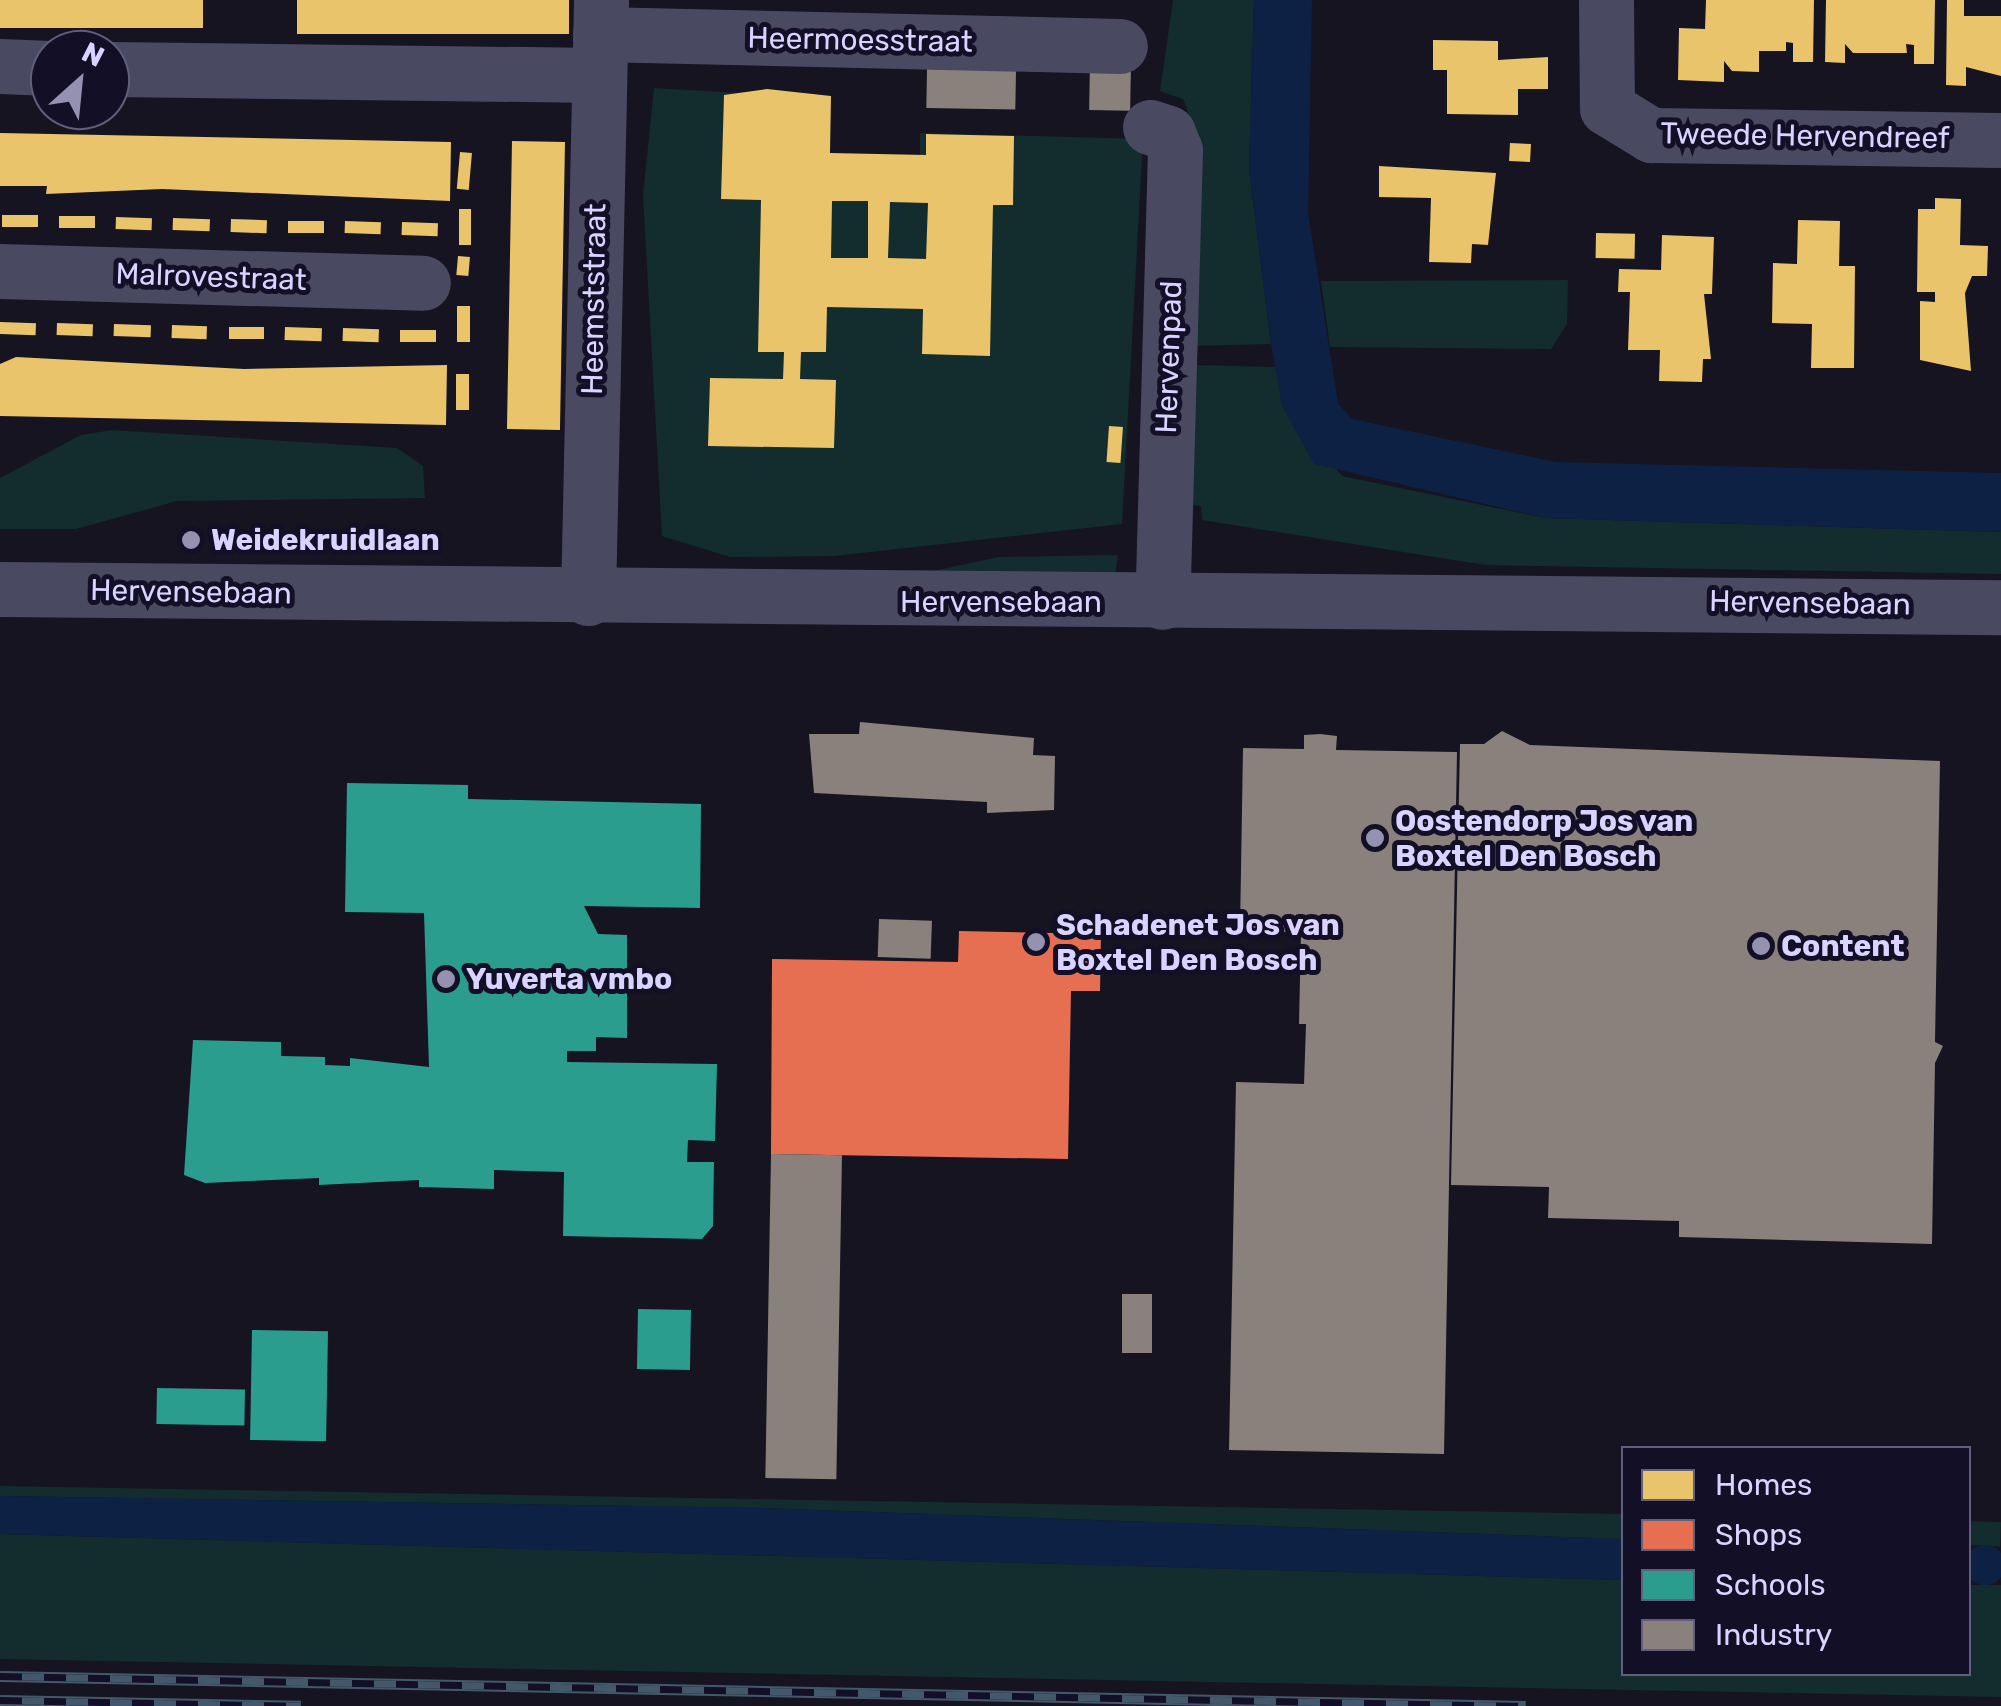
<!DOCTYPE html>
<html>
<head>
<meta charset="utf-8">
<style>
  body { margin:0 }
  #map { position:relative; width:2001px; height:1706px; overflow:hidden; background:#161421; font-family:Rubik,sans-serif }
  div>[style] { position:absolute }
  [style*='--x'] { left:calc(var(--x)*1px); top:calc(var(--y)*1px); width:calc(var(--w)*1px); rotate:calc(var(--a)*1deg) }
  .green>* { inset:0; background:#132c2d; transform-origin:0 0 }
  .water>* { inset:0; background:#0d2144 }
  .round { border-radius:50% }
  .homes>* { inset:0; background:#e9c46a; transform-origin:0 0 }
  .shops>* { inset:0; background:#e76f51 }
  .schools>* { inset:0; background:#2a9d8f; transform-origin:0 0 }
  .industry>* { inset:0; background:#8a817c; transform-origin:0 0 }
  .minor>* { height:55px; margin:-27.5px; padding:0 27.5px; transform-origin:27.5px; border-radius:27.5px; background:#4a4962 }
  .rail>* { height:11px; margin-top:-5.5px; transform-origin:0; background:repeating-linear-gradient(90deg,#130f26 0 22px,#43596b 0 44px); box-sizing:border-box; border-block:2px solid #43596b }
  .dots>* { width:28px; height:28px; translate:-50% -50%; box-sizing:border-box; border:5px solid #130f26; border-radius:50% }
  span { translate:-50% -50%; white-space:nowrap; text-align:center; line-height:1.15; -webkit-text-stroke:10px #130f26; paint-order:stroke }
  .street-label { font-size:30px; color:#d9d4ff }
  .poi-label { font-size:30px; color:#d9d4ff; font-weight:700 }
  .left { translate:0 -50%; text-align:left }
  .legend { position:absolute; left:1621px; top:1446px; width:350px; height:230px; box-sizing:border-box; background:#130f26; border:2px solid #625e7d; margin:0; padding:12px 18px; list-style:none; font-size:30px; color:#d9d4ff }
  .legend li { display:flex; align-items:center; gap:20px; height:50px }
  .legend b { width:50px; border:2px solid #625e7d }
  .north { position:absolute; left:30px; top:30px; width:100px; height:100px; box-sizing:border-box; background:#130f26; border:2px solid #625e7d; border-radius:50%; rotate:27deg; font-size:28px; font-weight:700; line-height:40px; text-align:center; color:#d9d4ff }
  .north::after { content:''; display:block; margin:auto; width:35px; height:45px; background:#9591b1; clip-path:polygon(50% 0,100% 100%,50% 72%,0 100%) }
</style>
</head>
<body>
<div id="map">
  <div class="green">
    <div style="clip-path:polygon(1173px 0,1254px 0,1249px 169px,1271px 344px,1190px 346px,1189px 114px,1183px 99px,1160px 91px)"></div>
    <div style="clip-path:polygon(654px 88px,826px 98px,825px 160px,920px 161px,920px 133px,1143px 139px,1122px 524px,834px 556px,730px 557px,662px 536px,643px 196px)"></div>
    <div style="clip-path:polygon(1568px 280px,1567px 324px,1551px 349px,1330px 347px,1321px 281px)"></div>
    <div style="clip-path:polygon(1196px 365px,1276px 367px,1282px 406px,1342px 476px,1545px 518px,2001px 532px,2001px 574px,1485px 565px,1202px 520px,1201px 506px,1191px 505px)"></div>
    <div style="clip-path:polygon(112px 430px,397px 448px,423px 466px,425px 498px,177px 501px,76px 529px,0 529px,0 478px,81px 435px)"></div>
    <div style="clip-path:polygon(1118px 555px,1114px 583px,933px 571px,999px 557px)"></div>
    <div style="clip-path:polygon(0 1486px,1623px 1514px,1624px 1539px,762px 1508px,0 1496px)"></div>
    <div style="left:1968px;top:1521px;width:33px;height:24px;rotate:2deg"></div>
    <div style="clip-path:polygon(0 1534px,1623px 1580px,1624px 1674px,1968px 1674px,1969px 1585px,2001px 1585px,2001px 1697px,0 1659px)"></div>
  </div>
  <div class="water">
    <div style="clip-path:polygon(1254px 0,1312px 0,1308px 213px,1338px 403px,1352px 419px,1556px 462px,2001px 473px,2001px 532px,1545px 518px,1314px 464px,1282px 406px,1271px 344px,1249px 169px)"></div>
    <div style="clip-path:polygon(0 1496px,762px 1508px,1623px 1539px,1623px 1580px,0 1534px)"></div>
    <div class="round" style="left:1965px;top:1545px;width:40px;height:40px"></div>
  </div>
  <div class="homes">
    <div style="left:0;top:0;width:203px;height:28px"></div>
    <div style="left:297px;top:0;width:272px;height:34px"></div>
    <div style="clip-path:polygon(1706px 0,1814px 0,1813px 62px,1793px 62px,1793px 43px,1786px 42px,1786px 51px,1759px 51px,1759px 72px,1732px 71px,1724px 61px,1724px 82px,1678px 80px,1679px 28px,1705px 29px)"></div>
    <div style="clip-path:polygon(1826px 0,1935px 0,1934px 64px,1914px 64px,1914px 45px,1906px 44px,1907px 53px,1853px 53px,1845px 44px,1845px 63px,1825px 62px)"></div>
    <div style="clip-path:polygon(1947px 0,1964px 0,1964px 16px,2001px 16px,2001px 76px,1966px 67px,1966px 86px,1946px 85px)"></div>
    <div style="clip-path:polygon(1433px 40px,1498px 41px,1498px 60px,1548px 57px,1548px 89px,1518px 89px,1518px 115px,1447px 114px,1447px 70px,1433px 70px)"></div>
    <div style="clip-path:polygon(evenodd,767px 89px,831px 96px,830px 153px,926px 155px,926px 134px,1014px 136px,1013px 205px,993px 205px,990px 356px,922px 354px,923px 309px,827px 307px,826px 352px,801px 352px,800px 379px,836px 380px,834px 448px,708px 446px,710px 378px,783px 379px,784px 352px,758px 352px,761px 200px,721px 199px,724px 95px,767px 89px,832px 201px,868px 201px,868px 258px,831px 258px,832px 201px,767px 89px,890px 202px,928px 203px,926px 259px,888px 258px,890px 202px)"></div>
    <div style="clip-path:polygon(0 133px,451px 142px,450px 201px,162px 189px,46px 194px,47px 186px,0 186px)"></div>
    <div style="left:512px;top:141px;width:53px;height:288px;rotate:1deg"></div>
    <div style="left:1510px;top:143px;width:21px;height:18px;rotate:3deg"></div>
    <div style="left:460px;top:152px;width:12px;height:37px;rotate:5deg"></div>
    <div style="clip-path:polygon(1379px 166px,1496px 173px,1488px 245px,1472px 244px,1471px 263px,1429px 262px,1431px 198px,1379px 197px)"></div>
    <div style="clip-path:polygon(1935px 198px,1961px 199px,1960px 245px,1988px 246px,1987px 276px,1972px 276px,1965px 293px,1971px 371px,1920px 360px,1920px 301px,1935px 302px,1935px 292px,1917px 292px,1918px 209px,1935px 209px)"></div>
    <div style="left:459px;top:209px;width:12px;height:36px"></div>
    <div style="left:2px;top:215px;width:36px;height:12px"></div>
    <div style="left:59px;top:216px;width:36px;height:12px"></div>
    <div style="left:116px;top:217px;width:36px;height:12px;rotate:2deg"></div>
    <div style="left:173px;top:218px;width:37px;height:12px;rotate:2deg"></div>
    <div style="left:231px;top:219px;width:36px;height:13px;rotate:2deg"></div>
    <div style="clip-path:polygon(1798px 220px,1840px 221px,1839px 266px,1855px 266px,1854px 368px,1811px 368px,1812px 324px,1772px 323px,1773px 263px,1797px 264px)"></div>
    <div style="left:288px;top:221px;width:36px;height:12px"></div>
    <div style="left:345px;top:221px;width:36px;height:12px;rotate:2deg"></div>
    <div style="left:402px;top:222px;width:36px;height:13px;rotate:2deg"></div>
    <div style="left:1596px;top:233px;width:39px;height:25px;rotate:1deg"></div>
    <div style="clip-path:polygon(1662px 235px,1714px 237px,1712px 294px,1704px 294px,1711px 359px,1703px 359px,1702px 382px,1659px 381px,1660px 350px,1628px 350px,1630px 292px,1618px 292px,1619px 269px,1661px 270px)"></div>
    <div style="left:458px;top:256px;width:12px;height:19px;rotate:5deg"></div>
    <div style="left:457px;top:306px;width:13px;height:36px"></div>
    <div style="left:0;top:322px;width:36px;height:12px;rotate:2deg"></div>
    <div style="left:57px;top:323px;width:36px;height:12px;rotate:2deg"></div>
    <div style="left:114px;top:324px;width:37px;height:12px;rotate:2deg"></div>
    <div style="left:172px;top:325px;width:35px;height:13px;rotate:2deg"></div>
    <div style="left:229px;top:327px;width:35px;height:12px"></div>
    <div style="left:285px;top:327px;width:37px;height:13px;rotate:2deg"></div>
    <div style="left:343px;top:328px;width:36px;height:13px;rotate:2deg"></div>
    <div style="left:400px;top:330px;width:36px;height:12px"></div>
    <div style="clip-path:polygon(16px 357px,244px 369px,447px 365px,446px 425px,0 416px,0 364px)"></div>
    <div style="left:456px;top:374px;width:13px;height:36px"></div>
    <div style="left:1109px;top:426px;width:14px;height:36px;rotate:4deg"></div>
  </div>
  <div class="shops">
    <div style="clip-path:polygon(959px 931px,1101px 934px,1100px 991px,1071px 991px,1068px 1159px,771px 1154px,772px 959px,958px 962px)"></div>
  </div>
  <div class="schools">
    <div style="clip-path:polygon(347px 783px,468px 785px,468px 799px,701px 804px,700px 908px,584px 906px,598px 934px,627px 935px,627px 1038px,596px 1037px,596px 1051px,567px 1051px,567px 1062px,717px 1064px,715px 1141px,688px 1140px,687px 1162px,714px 1162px,713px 1226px,702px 1239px,563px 1236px,564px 1172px,494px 1170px,494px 1189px,419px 1187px,419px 1180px,319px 1185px,319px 1178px,205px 1183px,184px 1175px,193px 1040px,281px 1042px,281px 1056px,325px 1057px,325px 1065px,350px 1066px,350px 1058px,429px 1067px,424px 913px,345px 912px)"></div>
    <div style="left:638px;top:1309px;width:53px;height:60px;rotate:1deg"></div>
    <div style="left:252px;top:1330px;width:76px;height:110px;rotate:1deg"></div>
    <div style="left:157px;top:1388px;width:88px;height:36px;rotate:1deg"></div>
  </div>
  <div class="industry">
    <div style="left:1090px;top:61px;width:41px;height:49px;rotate:1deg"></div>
    <div style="left:927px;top:69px;width:89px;height:39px;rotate:1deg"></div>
    <div style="clip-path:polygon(860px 722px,1034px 738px,1033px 755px,1055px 756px,1054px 810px,987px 813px,987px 802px,814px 793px,809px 734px,859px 734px)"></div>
    <div style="clip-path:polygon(1502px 731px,1530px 745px,1940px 761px,1935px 1042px,1943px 1046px,1935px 1063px,1932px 1244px,1679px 1237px,1679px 1221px,1548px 1218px,1549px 1187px,1451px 1185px,1460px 744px,1484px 744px)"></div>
    <div style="clip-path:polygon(1320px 734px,1337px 736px,1336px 750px,1457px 752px,1444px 1454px,1229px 1450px,1236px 1082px,1304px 1084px,1306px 1024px,1299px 1024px,1301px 932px,1240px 931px,1243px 748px,1304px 749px,1304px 735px)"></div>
    <div style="left:879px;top:919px;width:53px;height:38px;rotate:2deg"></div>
    <div style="left:771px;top:1154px;width:71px;height:324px;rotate:1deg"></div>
    <div style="left:1122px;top:1294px;width:30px;height:59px"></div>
  </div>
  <div class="minor">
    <div style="--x:1606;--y:0;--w:108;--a:89.5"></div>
    <div style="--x:1607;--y:108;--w:52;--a:31.5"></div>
    <div style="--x:1651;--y:135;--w:350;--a:0.8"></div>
    <div style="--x:600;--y:34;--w:520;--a:1.32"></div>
    <div style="--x:0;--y:66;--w:50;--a:2.3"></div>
    <div style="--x:110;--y:69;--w:488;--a:0.7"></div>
    <div style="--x:1150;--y:127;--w:19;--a:18"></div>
    <div style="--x:1168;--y:133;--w:18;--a:68"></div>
    <div style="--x:1175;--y:150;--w:452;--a:91.6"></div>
    <div style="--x:0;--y:271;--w:423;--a:1.6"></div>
    <div style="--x:0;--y:589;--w:2001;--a:0.52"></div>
    <div style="--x:588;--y:598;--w:598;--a:-88.75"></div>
  </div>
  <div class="rail">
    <div style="--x:0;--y:1676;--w:1526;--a:1.13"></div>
    <div style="--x:0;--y:1700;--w:301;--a:1.1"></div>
  </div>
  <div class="dots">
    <div style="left:191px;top:540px;background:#9591b1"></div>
    <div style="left:1375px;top:838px;background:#9591b1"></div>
    <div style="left:1036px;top:942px;background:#9591b1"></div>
    <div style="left:1761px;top:946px;background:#9591b1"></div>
    <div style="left:446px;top:979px;background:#9591b1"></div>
  </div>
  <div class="street-label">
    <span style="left:860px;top:40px;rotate:1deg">Heermoesstraat</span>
    <span style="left:1805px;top:136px;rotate:1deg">Tweede Hervendreef</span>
    <span style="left:211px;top:277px;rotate:2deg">Malrovestraat</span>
    <span style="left:594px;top:299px;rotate:-89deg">Heemststraat</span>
    <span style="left:1169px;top:357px;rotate:-88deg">Hervenpad</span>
    <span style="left:191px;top:592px;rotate:1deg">Hervensebaan</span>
    <span style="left:1001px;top:602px">Hervensebaan</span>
    <span style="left:1810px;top:603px;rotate:1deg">Hervensebaan</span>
  </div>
  <div class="poi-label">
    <span class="left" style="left:211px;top:540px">Weidekruidlaan</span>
    <span class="left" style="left:1395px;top:838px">Oostendorp Jos van<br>Boxtel Den Bosch</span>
    <span class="left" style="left:1056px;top:942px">Schadenet Jos van<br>Boxtel Den Bosch</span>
    <span class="left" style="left:1781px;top:946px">Content</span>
    <span class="left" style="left:466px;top:979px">Yuverta vmbo</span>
  </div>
  <ul class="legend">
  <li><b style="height:28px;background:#e9c46a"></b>Homes</li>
  <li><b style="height:28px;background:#e76f51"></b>Shops</li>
  <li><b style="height:28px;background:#2a9d8f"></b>Schools</li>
  <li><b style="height:28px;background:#8a817c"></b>Industry</li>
  </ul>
  <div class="north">N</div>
</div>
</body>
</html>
